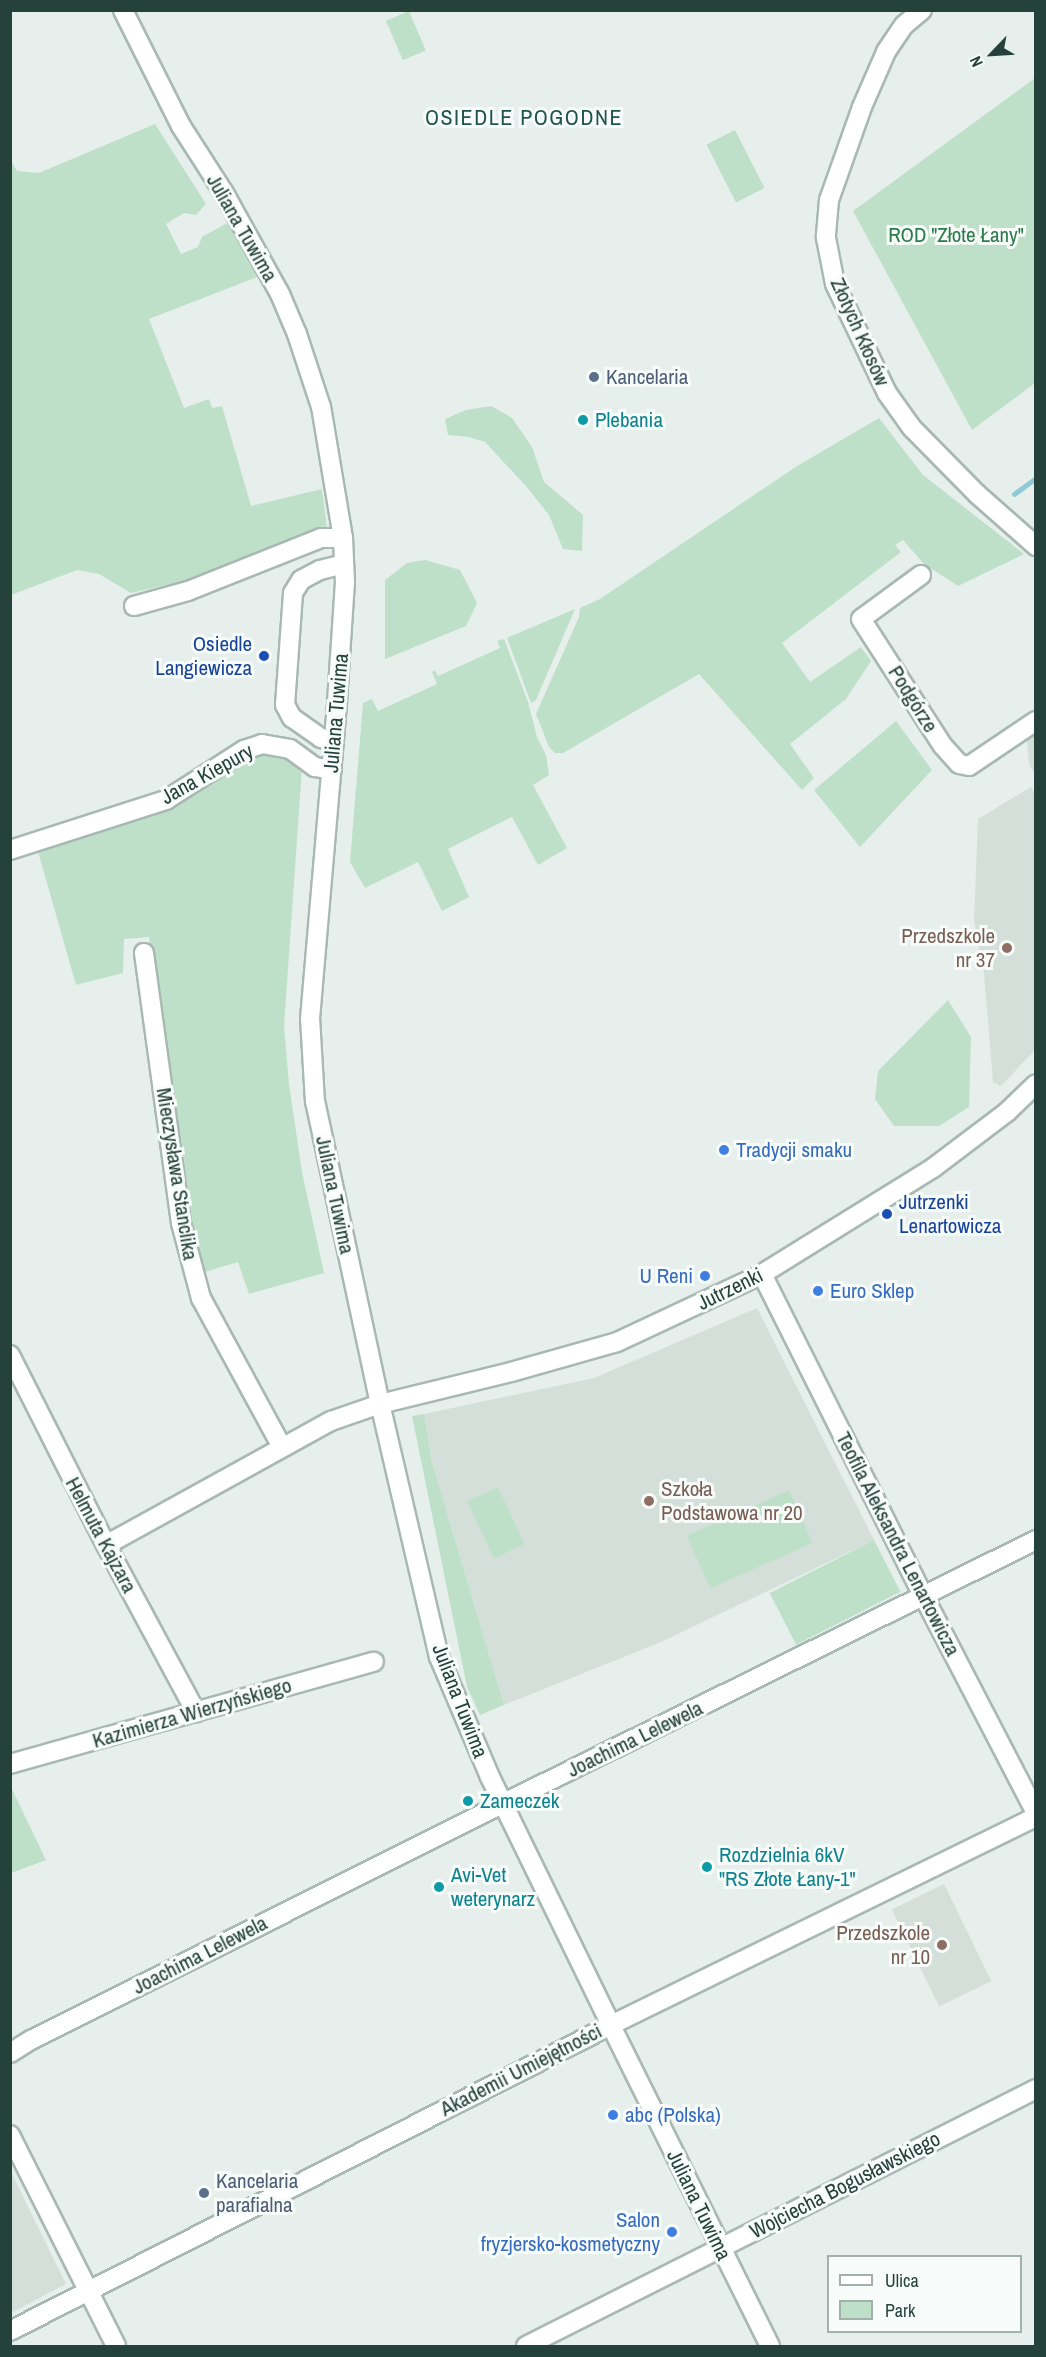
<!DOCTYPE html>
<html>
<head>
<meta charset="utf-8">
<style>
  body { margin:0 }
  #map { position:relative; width:1046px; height:2357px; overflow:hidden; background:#e6efeb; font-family:"Archivo Narrow",sans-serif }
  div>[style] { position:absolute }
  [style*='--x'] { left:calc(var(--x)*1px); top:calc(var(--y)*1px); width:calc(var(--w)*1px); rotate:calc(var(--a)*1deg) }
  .built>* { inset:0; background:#d4dfda; transform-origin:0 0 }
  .green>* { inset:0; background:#bfe0c8; transform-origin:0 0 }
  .stream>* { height:4.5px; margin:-2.25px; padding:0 2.25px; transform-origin:2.25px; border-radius:2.25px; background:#8ec9d4 }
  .roads { filter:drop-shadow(2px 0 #a8b8b2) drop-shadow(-2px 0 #a8b8b2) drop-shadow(0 2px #a8b8b2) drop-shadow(0 -2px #a8b8b2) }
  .street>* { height:18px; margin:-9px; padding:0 9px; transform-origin:9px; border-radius:9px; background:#fff }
  .secondary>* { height:18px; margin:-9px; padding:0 9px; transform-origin:9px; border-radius:9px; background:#fff }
  .dots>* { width:16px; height:16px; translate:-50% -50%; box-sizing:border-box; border:3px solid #f7fbf9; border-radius:50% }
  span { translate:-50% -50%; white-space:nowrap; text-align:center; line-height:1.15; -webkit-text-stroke:6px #f7fbf9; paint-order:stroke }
  .street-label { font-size:21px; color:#24423a }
  .park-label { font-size:21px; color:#2d7a4b }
  .service-label { font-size:21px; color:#4e5e75 }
  .left { translate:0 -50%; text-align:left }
  .culture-label { font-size:21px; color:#0d838f }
  .transit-label { font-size:21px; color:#164399 }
  .right { translate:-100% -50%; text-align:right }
  .education-label { font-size:21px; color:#785e54 }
  .shop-label { font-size:21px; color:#366cbe }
  .neighbourhood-label { font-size:22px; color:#1f5548; letter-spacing:1.5px }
  .frame { position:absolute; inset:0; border:12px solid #24423a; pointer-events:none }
  .legend { position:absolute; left:827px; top:2255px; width:195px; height:78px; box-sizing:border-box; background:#f7fbf9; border:2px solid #a3b1ad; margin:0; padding:8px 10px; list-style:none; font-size:18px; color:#24423a }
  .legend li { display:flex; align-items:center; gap:12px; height:30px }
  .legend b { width:30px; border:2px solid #a3b1ad }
  .north { position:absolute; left:962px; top:24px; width:60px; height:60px; -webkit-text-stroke:4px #f7fbf9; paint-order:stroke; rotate:245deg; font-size:16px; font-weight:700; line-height:24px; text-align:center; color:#24423a }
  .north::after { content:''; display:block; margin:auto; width:21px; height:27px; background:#24423a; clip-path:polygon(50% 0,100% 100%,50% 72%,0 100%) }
</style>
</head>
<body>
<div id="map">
  <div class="built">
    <div style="clip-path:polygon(1035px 734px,1035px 773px,1029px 765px,1027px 740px)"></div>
    <div style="clip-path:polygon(1031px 787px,1036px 796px,1035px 1050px,1001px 1086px,993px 1082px,984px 974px,974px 921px,978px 819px)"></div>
    <div style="clip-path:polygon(757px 1308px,874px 1540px,661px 1642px,504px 1705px,432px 1462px,424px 1414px,594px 1378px)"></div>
    <div style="left:944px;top:1884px;width:108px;height:58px;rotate:64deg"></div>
    <div style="clip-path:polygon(10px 2170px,66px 2284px,11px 2313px,10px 2313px)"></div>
  </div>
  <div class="green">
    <div style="left:409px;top:11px;width:43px;height:25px;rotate:67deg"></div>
    <div style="clip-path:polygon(1035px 78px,1035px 383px,972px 430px,853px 211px)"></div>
    <div style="clip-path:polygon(155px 124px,206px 204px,196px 215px,184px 213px,166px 224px,181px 254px,198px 247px,202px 237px,231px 221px,260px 276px,149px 319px,184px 408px,209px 399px,212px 408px,222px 406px,251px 506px,322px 489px,327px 528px,197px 578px,131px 593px,99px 574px,77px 570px,11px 595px,10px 159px,17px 171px,39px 173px)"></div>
    <div style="left:735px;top:130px;width:65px;height:32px;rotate:63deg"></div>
    <div style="clip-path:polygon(491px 406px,512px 418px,532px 447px,544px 482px,583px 515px,582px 551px,563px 549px,549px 515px,525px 485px,485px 442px,469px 437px,448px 435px,445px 419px,466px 410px)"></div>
    <div style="clip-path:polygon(879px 418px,923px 475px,1024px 554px,958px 586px,924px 564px,903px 540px,895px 545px,901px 552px,782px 643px,810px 682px,861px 647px,871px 661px,846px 699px,790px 744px,814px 778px,802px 790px,699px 674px,563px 753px,555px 753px,549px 747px,536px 714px,579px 617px,580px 608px,600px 599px,797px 466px)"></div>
    <div style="clip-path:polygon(425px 560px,460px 570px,477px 603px,466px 626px,385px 659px,385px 580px,407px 563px)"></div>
    <div style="clip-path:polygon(575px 609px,536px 700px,531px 703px,507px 638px)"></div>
    <div style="clip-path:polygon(504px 639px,528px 702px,537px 737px,546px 755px,549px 775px,533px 785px,567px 848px,538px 865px,512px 817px,448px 849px,469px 897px,442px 911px,418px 862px,365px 888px,350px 862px,363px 703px,372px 699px,378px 711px,437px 684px,432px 672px,435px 670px,438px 676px,500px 648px,497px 641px)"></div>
    <div style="clip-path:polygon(896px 721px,932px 770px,860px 847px,814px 790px)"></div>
    <div style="clip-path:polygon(264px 755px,286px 757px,302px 768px,284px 1026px,289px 1084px,302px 1172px,324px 1273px,249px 1294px,238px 1262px,201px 1273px,190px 1217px,149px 937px,124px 939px,123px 973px,76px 985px,37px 848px,129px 823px,168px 806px,249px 759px)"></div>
    <div style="clip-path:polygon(948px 1000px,971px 1037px,969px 1107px,939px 1126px,894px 1126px,875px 1099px,878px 1071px)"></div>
    <div style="clip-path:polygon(424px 1414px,432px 1462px,504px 1705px,480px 1715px,467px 1687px,412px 1416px)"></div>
    <div style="left:498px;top:1487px;width:63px;height:34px;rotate:65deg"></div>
    <div style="left:789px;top:1490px;width:58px;height:112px;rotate:66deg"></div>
    <div style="left:874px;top:1540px;width:58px;height:117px;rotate:63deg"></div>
    <div style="clip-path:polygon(10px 1785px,46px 1860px,11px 1873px,10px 1873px)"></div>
  </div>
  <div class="stream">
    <div style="--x:1014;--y:494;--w:27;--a:-36"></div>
  </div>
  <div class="roads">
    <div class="street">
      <div style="--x:922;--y:10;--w:23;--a:140"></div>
      <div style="--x:904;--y:25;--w:32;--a:124"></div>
      <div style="--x:886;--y:52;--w:60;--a:113.6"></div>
      <div style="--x:862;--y:107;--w:99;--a:109.5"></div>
      <div style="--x:829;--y:200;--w:38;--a:95"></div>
      <div style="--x:826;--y:238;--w:47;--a:78.9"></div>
      <div style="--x:835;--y:284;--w:121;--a:64.5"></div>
      <div style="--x:887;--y:393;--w:43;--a:54.5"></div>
      <div style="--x:912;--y:428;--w:93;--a:45.4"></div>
      <div style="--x:977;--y:494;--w:79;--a:41.4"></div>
      <div style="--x:921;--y:575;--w:74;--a:143.7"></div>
      <div style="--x:861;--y:619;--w:151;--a:57.2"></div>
      <div style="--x:943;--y:746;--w:24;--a:48"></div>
      <div style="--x:959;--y:764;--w:10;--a:11"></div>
      <div style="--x:969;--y:766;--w:81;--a:-33.9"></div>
      <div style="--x:134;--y:606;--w:56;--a:-15.5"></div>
      <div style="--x:188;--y:591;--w:143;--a:-21.7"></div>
      <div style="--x:321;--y:538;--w:22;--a:0"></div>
      <div style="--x:334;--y:742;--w:14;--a:-163"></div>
      <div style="--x:321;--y:738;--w:35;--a:-145"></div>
      <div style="--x:292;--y:718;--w:15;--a:-118"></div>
      <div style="--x:285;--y:705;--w:112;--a:-85.9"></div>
      <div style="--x:293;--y:593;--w:15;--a:-58"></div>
      <div style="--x:301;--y:580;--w:21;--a:-28"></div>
      <div style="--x:320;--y:570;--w:25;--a:-14"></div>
      <div style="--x:10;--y:850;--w:164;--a:-17.8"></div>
      <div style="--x:166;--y:800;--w:93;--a:-32.7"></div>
      <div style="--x:244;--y:750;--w:19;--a:-18"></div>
      <div style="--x:262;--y:744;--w:28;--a:10"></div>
      <div style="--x:290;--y:749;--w:31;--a:36"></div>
      <div style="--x:315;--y:767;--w:17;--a:10"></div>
      <div style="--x:144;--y:953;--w:273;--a:82.2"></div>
      <div style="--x:181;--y:1223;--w:78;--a:75.1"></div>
      <div style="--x:201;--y:1298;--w:170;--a:61.5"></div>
      <div style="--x:10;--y:1355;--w:213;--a:63.2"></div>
      <div style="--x:106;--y:1545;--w:190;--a:61.7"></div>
      <div style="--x:106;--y:1545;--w:257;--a:-28.9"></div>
      <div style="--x:331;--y:1421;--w:52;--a:-19.1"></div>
      <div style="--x:10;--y:1764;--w:378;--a:-15.7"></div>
      <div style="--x:10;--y:2053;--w:25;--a:-32"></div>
      <div style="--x:31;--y:2040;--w:509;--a:-26.62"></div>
      <div style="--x:486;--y:1812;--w:614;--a:-26.31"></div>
      <div style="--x:10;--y:2135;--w:236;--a:63.3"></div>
      <div style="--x:526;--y:2346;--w:571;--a:-26.74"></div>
      <div style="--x:770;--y:2346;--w:358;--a:-116.4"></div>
      <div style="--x:611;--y:2025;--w:473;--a:-26.1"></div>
    </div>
    <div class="secondary">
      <div style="--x:762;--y:1274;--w:361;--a:63.4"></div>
      <div style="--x:924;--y:1597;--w:243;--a:62.6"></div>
      <div style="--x:380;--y:1404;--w:135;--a:-13.7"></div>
      <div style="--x:511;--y:1372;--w:110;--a:-15.8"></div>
      <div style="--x:617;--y:1342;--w:160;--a:-25.1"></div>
      <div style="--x:762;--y:1274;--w:201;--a:-31.8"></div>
      <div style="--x:933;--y:1168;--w:93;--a:-37.1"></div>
      <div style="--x:1007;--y:1112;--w:40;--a:-44"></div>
      <div style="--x:10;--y:2331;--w:674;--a:-26.98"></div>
      <div style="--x:611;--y:2025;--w:276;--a:-116"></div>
      <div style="--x:490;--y:1777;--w:130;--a:-113"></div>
      <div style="--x:439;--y:1657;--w:260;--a:-103.1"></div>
      <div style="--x:380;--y:1404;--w:309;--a:-102.1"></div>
      <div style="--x:315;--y:1102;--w:83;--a:-93.4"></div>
      <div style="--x:310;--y:1019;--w:318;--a:-85.1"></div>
      <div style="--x:337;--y:702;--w:119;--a:-86.2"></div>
      <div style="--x:345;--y:583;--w:45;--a:-92.5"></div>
      <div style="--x:343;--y:538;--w:133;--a:-99.5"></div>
      <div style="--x:321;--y:407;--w:77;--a:-108.2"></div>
      <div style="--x:297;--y:334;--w:43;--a:-113"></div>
      <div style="--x:280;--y:294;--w:115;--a:-119"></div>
      <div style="--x:224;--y:193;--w:80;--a:-122.7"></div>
      <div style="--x:181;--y:126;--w:130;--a:-116.6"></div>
    </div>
  </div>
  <div class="dots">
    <div style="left:594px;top:377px;background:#5c6f8a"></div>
    <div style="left:583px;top:420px;background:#0f9aa8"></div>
    <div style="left:264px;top:656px;background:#1a4fb4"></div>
    <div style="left:1007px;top:948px;background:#8d6e63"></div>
    <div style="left:724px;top:1150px;background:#3f7fe0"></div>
    <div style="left:887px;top:1214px;background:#1a4fb4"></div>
    <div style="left:705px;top:1276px;background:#3f7fe0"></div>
    <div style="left:818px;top:1291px;background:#3f7fe0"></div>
    <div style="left:649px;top:1501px;background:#8d6e63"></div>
    <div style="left:468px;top:1801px;background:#0f9aa8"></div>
    <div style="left:707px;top:1867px;background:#0f9aa8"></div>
    <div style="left:439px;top:1887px;background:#0f9aa8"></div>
    <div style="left:942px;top:1945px;background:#8d6e63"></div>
    <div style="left:613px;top:2115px;background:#3f7fe0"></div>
    <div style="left:204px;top:2193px;background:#5c6f8a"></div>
    <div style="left:672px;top:2232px;background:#3f7fe0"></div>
  </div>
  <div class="street-label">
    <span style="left:242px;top:228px;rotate:60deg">Juliana Tuwima</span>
    <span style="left:860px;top:332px;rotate:66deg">Złotych Kłosów</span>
    <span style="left:913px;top:699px;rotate:58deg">Podgórze</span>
    <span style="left:336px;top:713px;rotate:-85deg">Juliana Tuwima</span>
    <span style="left:207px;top:774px;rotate:-29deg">Jana Kiepury</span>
    <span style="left:177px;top:1174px;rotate:81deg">Mieczysława Stanclika</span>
    <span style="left:335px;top:1195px;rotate:78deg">Juliana Tuwima</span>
    <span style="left:730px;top:1289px;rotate:-26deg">Jutrzenki</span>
    <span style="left:101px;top:1535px;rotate:62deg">Helmuta Kajzara</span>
    <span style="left:898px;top:1544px;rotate:63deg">Teofila Aleksandra Lenartowicza</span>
    <span style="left:460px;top:1701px;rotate:69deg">Juliana Tuwima</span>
    <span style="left:192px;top:1713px;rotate:-16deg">Kazimierza Wierzyńskiego</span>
    <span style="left:635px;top:1739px;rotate:-26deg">Joachima Lelewela</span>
    <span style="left:200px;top:1955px;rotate:-27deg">Joachima Lelewela</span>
    <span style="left:521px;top:2070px;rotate:-27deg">Akademii Umiejętności</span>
    <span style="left:845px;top:2185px;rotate:-27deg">Wojciecha Bogusławskiego</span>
    <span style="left:699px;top:2205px;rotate:64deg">Juliana Tuwima</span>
  </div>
  <div class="park-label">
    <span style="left:956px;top:235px">ROD "Złote Łany"</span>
  </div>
  <div class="service-label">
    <span class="left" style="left:606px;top:377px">Kancelaria</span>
    <span class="left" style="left:216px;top:2193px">Kancelaria<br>parafialna</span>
  </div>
  <div class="culture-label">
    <span class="left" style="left:595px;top:420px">Plebania</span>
    <span class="left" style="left:480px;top:1801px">Zameczek</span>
    <span class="left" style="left:719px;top:1867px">Rozdzielnia 6kV<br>"RS Złote Łany-1"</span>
    <span class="left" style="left:451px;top:1887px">Avi-Vet<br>weterynarz</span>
  </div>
  <div class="transit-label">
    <span class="right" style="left:252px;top:656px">Osiedle<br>Langiewicza</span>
    <span class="left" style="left:899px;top:1214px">Jutrzenki<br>Lenartowicza</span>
  </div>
  <div class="education-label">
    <span class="right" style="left:995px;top:948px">Przedszkole<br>nr 37</span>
    <span class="left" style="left:661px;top:1501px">Szkoła<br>Podstawowa nr 20</span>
    <span class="right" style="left:930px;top:1945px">Przedszkole<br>nr 10</span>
  </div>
  <div class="shop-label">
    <span class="left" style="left:736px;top:1150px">Tradycji smaku</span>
    <span class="right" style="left:693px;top:1276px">U Reni</span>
    <span class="left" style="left:830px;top:1291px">Euro Sklep</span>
    <span class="left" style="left:625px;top:2115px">abc (Polska)</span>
    <span class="right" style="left:660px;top:2232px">Salon<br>fryzjersko-kosmetyczny</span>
  </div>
  <div class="neighbourhood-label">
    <span style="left:524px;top:118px">OSIEDLE POGODNE</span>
  </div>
  <div class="frame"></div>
  <ul class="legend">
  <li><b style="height:8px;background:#fff"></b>Ulica</li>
  <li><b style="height:16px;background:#bfe0c8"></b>Park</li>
  </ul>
  <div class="north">N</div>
</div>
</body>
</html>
